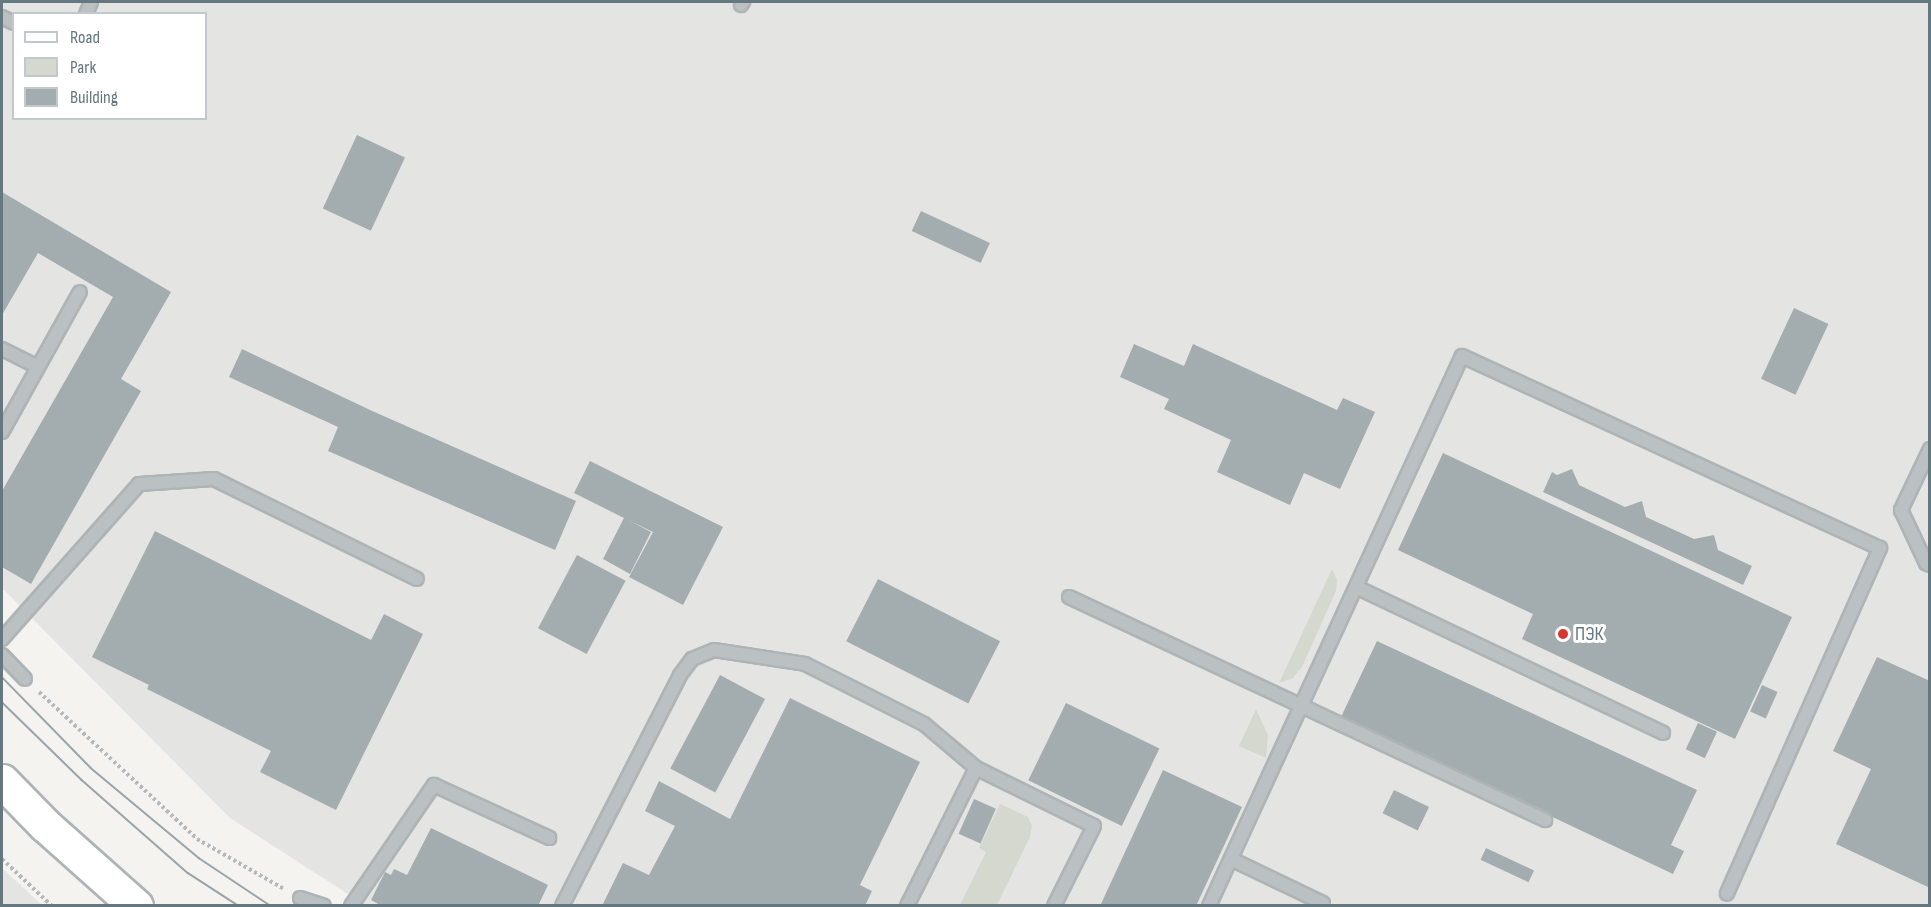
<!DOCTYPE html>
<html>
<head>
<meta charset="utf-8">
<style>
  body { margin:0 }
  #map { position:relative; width:1931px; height:907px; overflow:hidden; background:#f4f3f0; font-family:"Sofia Sans Condensed",sans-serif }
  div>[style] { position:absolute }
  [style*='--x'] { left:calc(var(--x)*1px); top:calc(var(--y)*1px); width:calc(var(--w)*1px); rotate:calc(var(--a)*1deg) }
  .built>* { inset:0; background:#e4e5e3 }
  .green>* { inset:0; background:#d4d8cf }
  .building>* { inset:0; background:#a3acaf; transform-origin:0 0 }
  .path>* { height:4px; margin-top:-2px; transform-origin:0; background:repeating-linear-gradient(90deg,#b5b9ba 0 3px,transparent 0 6px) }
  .roads { filter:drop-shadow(2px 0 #aeb4b6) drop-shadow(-2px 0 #aeb4b6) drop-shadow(0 2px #aeb4b6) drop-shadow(0 -2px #aeb4b6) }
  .service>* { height:12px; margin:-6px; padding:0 6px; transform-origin:6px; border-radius:6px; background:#bbc0c2 }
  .primary>* { height:33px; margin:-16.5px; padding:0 16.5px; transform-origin:16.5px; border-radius:16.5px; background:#fff }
  .tram>* { height:1.5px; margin:-0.75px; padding:0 0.75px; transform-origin:0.75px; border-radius:0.75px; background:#9ba3a6 }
  .dots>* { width:16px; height:16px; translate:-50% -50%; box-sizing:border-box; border:3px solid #fff; border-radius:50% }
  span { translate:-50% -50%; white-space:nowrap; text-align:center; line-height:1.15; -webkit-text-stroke:6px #fff; paint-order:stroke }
  .poi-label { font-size:20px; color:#65787f }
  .left { translate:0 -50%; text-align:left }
  .frame { position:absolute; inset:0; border:3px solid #65787f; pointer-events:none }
  .legend { position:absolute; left:12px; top:12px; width:195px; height:108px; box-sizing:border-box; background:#fff; border:2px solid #c1c9cc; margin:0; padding:8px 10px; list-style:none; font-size:18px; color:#65787f }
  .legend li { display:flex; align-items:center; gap:12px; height:30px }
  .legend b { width:30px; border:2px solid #c1c9cc }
</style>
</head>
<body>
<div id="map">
  <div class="built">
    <div style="clip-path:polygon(evenodd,2px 2px,1929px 2px,1929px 905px,365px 905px,230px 818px,2px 588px,2px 2px,14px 14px,206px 14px,206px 118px,14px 118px,14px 14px)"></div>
    <div style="clip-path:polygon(2px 868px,42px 905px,2px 905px)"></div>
  </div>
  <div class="green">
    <div style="clip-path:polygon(1332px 569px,1337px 580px,1336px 591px,1302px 667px,1293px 678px,1279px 683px)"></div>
    <div style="clip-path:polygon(1256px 709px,1268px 735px,1266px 758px,1239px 746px)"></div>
    <div style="clip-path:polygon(1000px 804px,1028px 817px,1032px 826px,1030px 837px,997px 905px,960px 905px,986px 852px,979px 848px)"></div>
  </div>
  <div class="building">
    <div style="left:357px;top:135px;width:53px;height:81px;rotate:25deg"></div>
    <div style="clip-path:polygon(2px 192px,171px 292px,121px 379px,141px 391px,31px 584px,2px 567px,2px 491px,113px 297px,38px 253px,2px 315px)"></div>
    <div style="left:921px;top:211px;width:76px;height:22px;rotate:25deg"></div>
    <div style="left:1794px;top:308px;width:38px;height:78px;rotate:25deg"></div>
    <div style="clip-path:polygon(1134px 344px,1184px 366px,1193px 344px,1337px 410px,1343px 398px,1375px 412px,1340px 489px,1304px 473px,1290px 505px,1217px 472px,1231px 440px,1164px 409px,1169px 399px,1120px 377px)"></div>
    <div style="clip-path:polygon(242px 349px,370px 410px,576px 501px,555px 550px,328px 451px,338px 427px,229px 377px)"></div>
    <div style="clip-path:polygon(1443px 453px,1792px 617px,1735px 739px,1522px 639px,1533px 614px,1398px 550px)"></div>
    <div style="clip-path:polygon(590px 461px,723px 527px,683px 605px,629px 577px,653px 532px,628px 520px,651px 532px,630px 574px,603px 559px,624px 518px,574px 493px)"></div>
    <div style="clip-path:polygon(1572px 469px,1579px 485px,1625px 507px,1642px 501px,1646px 517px,1694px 539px,1714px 535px,1718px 550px,1752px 566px,1743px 585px,1543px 492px,1552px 472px,1557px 475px)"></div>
    <div style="clip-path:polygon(155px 531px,371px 640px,384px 614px,423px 634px,336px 810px,260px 772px,271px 751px,147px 689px,149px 685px,92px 657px)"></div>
    <div style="left:577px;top:555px;width:55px;height:83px;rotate:28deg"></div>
    <div style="left:878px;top:579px;width:137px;height:70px;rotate:27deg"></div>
    <div style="clip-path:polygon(1377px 641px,1697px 790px,1671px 845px,1684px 851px,1673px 874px,1341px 717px)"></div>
    <div style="clip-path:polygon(1877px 657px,1930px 681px,1930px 888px,1836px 844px,1871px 769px,1833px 751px)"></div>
    <div style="left:720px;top:675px;width:51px;height:106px;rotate:28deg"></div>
    <div style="left:1762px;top:685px;width:17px;height:29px;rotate:24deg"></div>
    <div style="clip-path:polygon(790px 698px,920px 762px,860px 885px,872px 891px,865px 906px,602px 906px,623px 863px,649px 875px,675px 826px,645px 811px,659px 781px,730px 819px)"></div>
    <div style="left:1066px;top:703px;width:104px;height:86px;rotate:26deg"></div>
    <div style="left:1698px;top:723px;width:21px;height:29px;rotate:25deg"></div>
    <div style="clip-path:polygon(1163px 770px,1242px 807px,1196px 906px,1100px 906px)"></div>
    <div style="left:1394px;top:790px;width:39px;height:26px;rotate:26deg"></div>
    <div style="left:974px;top:799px;width:24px;height:38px;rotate:24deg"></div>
    <div style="clip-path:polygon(431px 828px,548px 885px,538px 906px,382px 906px,371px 900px,385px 872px,391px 875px,394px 869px,407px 875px)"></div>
    <div style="left:1486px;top:848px;width:53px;height:13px;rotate:25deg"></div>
  </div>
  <div class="path">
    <div style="--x:39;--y:692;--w:216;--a:42.9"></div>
    <div style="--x:197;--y:839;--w:100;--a:29.9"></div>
    <div style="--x:2;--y:859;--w:69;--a:43.2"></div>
  </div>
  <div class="roads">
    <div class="service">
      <div style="--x:741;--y:5;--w:4;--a:-56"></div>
      <div style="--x:86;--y:14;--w:13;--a:-67"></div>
      <div style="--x:2;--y:17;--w:13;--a:27"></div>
      <div style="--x:2;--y:349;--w:40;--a:26.6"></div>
      <div style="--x:2;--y:432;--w:160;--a:-60.9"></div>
      <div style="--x:1930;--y:449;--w:68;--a:115.4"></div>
      <div style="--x:1901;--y:510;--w:59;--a:64.7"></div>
      <div style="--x:1926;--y:563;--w:4;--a:27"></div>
      <div style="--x:1356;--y:587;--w:340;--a:25.4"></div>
      <div style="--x:1069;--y:597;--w:526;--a:25.1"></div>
      <div style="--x:2;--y:639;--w:207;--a:-48.5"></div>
      <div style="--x:139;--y:484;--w:75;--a:-3.8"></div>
      <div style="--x:214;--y:479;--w:226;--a:26.2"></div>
      <div style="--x:2;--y:655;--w:33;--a:46"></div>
      <div style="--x:1231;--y:859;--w:102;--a:25.6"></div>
      <div style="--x:300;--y:898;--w:25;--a:18"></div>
      <div style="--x:351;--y:906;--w:147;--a:-55.6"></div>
      <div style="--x:434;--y:785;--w:127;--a:24.7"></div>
      <div style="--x:562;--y:906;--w:259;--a:-62.9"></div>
      <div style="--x:680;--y:675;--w:20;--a:-53"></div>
      <div style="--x:692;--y:659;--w:24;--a:-22"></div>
      <div style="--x:714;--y:650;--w:92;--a:8.7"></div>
      <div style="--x:805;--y:664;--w:133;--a:26.8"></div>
      <div style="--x:924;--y:724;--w:68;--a:40.2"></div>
      <div style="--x:907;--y:906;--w:154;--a:-63.4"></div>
      <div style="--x:976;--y:768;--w:131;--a:26.2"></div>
      <div style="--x:1094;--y:826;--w:89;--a:116.6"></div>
      <div style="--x:1209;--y:906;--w:605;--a:-65.3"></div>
      <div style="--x:1462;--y:356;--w:460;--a:24.7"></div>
      <div style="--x:1880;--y:548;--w:378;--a:113.9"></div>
    </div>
    <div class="primary">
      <div style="--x:2;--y:781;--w:62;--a:45.7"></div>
      <div style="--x:45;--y:825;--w:122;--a:41.7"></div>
    </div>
  </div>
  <div class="tram">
    <div style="--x:2;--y:677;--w:127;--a:45.6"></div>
    <div style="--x:91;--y:768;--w:141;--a:39.8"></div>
    <div style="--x:199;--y:858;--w:87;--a:33.7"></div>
    <div style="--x:2;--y:702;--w:112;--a:44.3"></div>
    <div style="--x:82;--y:780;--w:141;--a:41.3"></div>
    <div style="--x:188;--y:873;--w:61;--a:32.9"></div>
  </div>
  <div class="dots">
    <div style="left:1563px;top:634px;background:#d6362d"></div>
  </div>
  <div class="poi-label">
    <span class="left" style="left:1575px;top:634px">ПЭК</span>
  </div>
  <div class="frame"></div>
  <ul class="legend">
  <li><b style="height:8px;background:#fff"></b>Road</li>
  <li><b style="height:16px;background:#d4d8cf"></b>Park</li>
  <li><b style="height:16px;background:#a3acaf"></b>Building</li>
  </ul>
</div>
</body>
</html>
